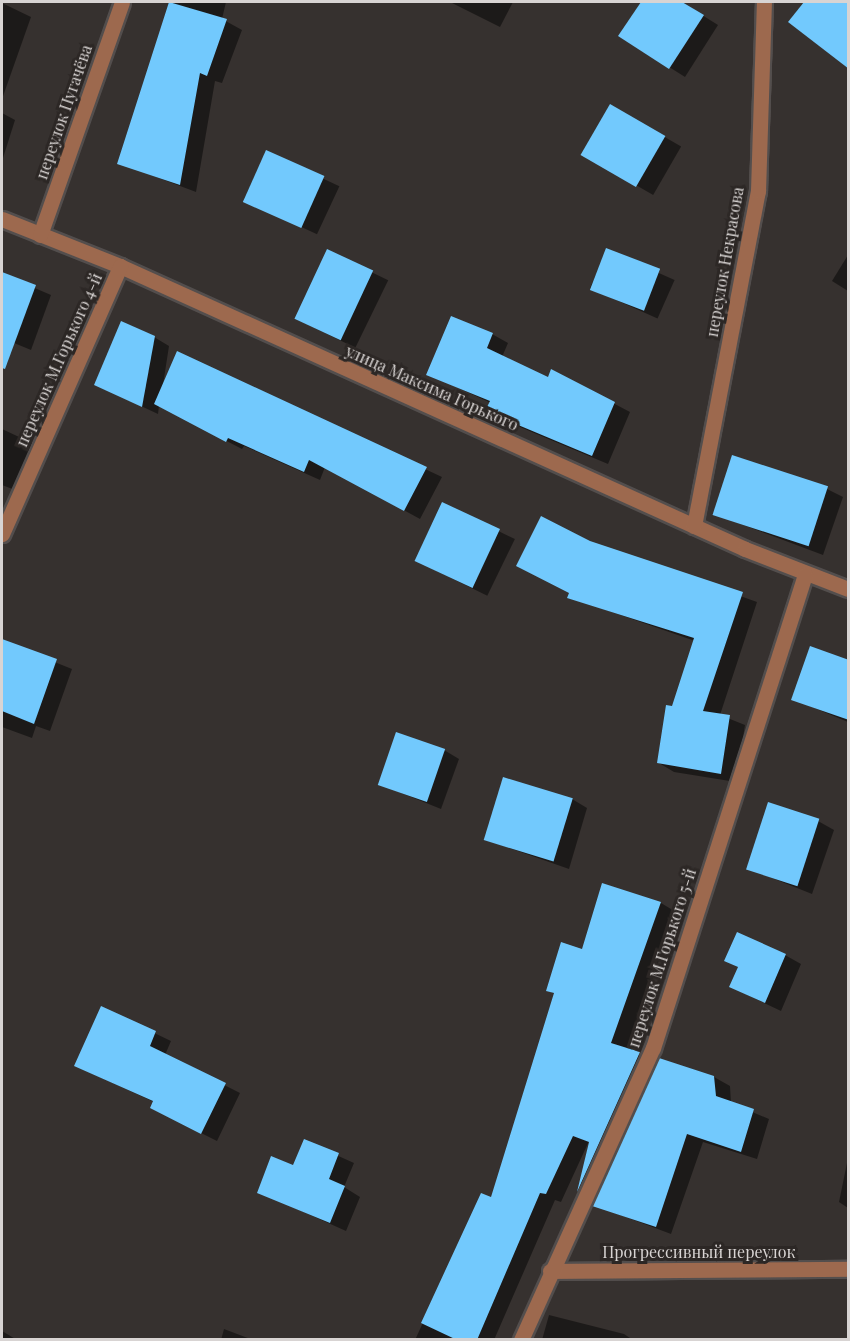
<!DOCTYPE html>
<html>
<head>
<meta charset="utf-8">
<style>
  body { margin:0 }
  #map { position:relative; width:850px; height:1341px; overflow:hidden; background:#36312f; font-family:"Playfair Display",serif }
  div>[style] { position:absolute }
  [style*='--x'] { left:calc(var(--x)*1px); top:calc(var(--y)*1px); width:calc(var(--w)*1px); rotate:calc(var(--a)*1deg) }
  .shadow>* { inset:0; background:#0007; transform-origin:0 0 }
  .building>* { inset:0; background:#72c9fd; transform-origin:0 0 }
  .roads { filter:drop-shadow(2px 0 #534e4d) drop-shadow(-2px 0 #534e4d) drop-shadow(0 2px #534e4d) drop-shadow(0 -2px #534e4d) }
  .minor>* { height:15px; margin:-7.5px; padding:0 7.5px; transform-origin:7.5px; border-radius:7.5px; background:#9d694e }
  span { translate:-50% -50%; white-space:nowrap; text-align:center; line-height:1.15; -webkit-text-stroke:6px #2c2725; paint-order:stroke }
  .street-label { font-size:16px; color:#d8d4d3 }
  .frame { position:absolute; inset:0; border:3px solid #d8d4d3; pointer-events:none }
</style>
</head>
<body>
<div id="map">
  <div class="shadow">
    <div style="clip-path:polygon(171px 2px,226px 2px,222px 19px,242px 30px,222px 83px,215px 81px,196px 192px,119px 163px)"></div>
    <div style="clip-path:polygon(450px 2px,513px 2px,500px 27px)"></div>
    <div style="clip-path:polygon(642px 2px,681px 2px,718px 25px,685px 77px,620px 36px)"></div>
    <div style="clip-path:polygon(805px 2px,848px 2px,848px 67px,790px 22px)"></div>
    <div style="clip-path:polygon(2px 3px,31px 17px,2px 99px)"></div>
    <div style="left:611px;top:106px;width:81px;height:56px;rotate:30deg"></div>
    <div style="clip-path:polygon(2px 113px,15px 120px,3px 158px,2px 157px)"></div>
    <div style="left:266px;top:152px;width:81px;height:53px;rotate:25deg"></div>
    <div style="left:607px;top:250px;width:74px;height:42px;rotate:24deg"></div>
    <div style="left:328px;top:251px;width:67px;height:75px;rotate:26deg"></div>
    <div style="clip-path:polygon(848px 255px,848px 291px,832px 281px)"></div>
    <div style="clip-path:polygon(2px 274px,51px 295px,31px 350px,2px 338px)"></div>
    <div style="clip-path:polygon(492px 334px,508px 343px,502px 357px,549px 379px,552px 371px,630px 412px,608px 464px,503px 420px,487px 411px,491px 403px,428px 374px)"></div>
    <div style="clip-path:polygon(154px 337px,169px 346px,163px 385px,178px 353px,442px 477px,420px 519px,325px 467px,320px 480px,244px 446px,242px 449px,159px 406px,158px 414px,96px 385px)"></div>
    <div style="clip-path:polygon(2px 429px,47px 450px,28px 495px,2px 485px)"></div>
    <div style="clip-path:polygon(827px 489px,843px 497px,823px 555px,714px 514px)"></div>
    <div style="left:443px;top:504px;width:80px;height:63px;rotate:26deg"></div>
    <div style="clip-path:polygon(589px 542px,757px 602px,720px 715px,745px 725px,736px 782px,674px 772px,659px 763px,695px 641px,569px 597px)"></div>
    <div style="clip-path:polygon(7px 643px,72px 669px,50px 731px,36px 726px,32px 738px,2px 727px,2px 659px)"></div>
    <div style="clip-path:polygon(848px 661px,848px 722px,793px 699px)"></div>
    <div style="clip-path:polygon(444px 750px,459px 759px,441px 809px,379px 784px)"></div>
    <div style="clip-path:polygon(572px 799px,587px 808px,569px 869px,487px 840px)"></div>
    <div style="clip-path:polygon(818px 821px,834px 830px,812px 894px,747px 868px)"></div>
    <div style="clip-path:polygon(661px 903px,676px 912px,627px 1050px,655px 1062px,593px 1199px,579px 1191px,589px 1141px,561px 1202px,555px 1200px,494px 1340px,415px 1340px,482px 1194px,492px 1199px,555px 994px,547px 990px,583px 951px)"></div>
    <div style="clip-path:polygon(785px 955px,801px 964px,781px 1011px,731px 987px,739px 968px,726px 960px)"></div>
    <div style="clip-path:polygon(102px 1008px,171px 1041px,165px 1055px,240px 1093px,217px 1141px,167px 1116px,154px 1102px,76px 1066px)"></div>
    <div style="clip-path:polygon(714px 1077px,730px 1086px,731px 1103px,769px 1119px,757px 1159px,703px 1142px,671px 1234px,594px 1205px)"></div>
    <div style="clip-path:polygon(305px 1141px,354px 1163px,344px 1187px,360px 1197px,346px 1231px,259px 1192px,294px 1167px)"></div>
    <div style="clip-path:polygon(848px 1158px,848px 1208px,839px 1202px)"></div>
    <div style="clip-path:polygon(549px 1315px,624px 1334px,633px 1340px,542px 1340px)"></div>
    <div style="clip-path:polygon(224px 1329px,253px 1340px,221px 1340px)"></div>
    <div style="clip-path:polygon(2px 1331px,17px 1340px,2px 1340px)"></div>
  </div>
  <div class="building">
    <div style="clip-path:polygon(169px 2px,227px 19px,207px 76px,200px 73px,180px 185px,117px 164px)"></div>
    <div style="clip-path:polygon(641px 2px,682px 2px,704px 15px,669px 69px,618px 36px)"></div>
    <div style="clip-path:polygon(804px 2px,849px 2px,849px 69px,788px 22px)"></div>
    <div style="left:610px;top:104px;width:64px;height:59px;rotate:30deg"></div>
    <div style="left:266px;top:150px;width:64px;height:57px;rotate:24deg"></div>
    <div style="left:606px;top:248px;width:58px;height:45px;rotate:21deg"></div>
    <div style="left:327px;top:249px;width:51px;height:77px;rotate:25deg"></div>
    <div style="clip-path:polygon(2px 272px,36px 285px,5px 369px,2px 368px)"></div>
    <div style="clip-path:polygon(451px 316px,493px 333px,487px 348px,548px 377px,551px 369px,615px 402px,592px 456px,485px 411px,490px 401px,426px 375px)"></div>
    <div style="clip-path:polygon(121px 321px,155px 336px,142px 407px,94px 385px)"></div>
    <div style="clip-path:polygon(177px 351px,427px 467px,404px 511px,309px 460px,304px 472px,228px 438px,226px 442px,154px 404px)"></div>
    <div style="left:732px;top:455px;width:101px;height:63px;rotate:18deg"></div>
    <div style="left:442px;top:502px;width:64px;height:65px;rotate:25deg"></div>
    <div style="clip-path:polygon(541px 516px,590px 541px,743px 592px,703px 711px,730px 715px,721px 774px,657px 763px,666px 705px,672px 706px,694px 638px,567px 598px,569px 593px,516px 566px)"></div>
    <div style="clip-path:polygon(2px 639px,57px 659px,34px 724px,2px 711px)"></div>
    <div style="clip-path:polygon(810px 646px,849px 660px,849px 720px,791px 700px)"></div>
    <div style="left:396px;top:732px;width:52px;height:56px;rotate:19deg"></div>
    <div style="left:503px;top:777px;width:73px;height:66px;rotate:17deg"></div>
    <div style="left:768px;top:802px;width:54px;height:71px;rotate:18deg"></div>
    <div style="clip-path:polygon(602px 883px,661px 902px,611px 1043px,640px 1052px,577px 1192px,589px 1142px,573px 1136px,546px 1194px,540px 1193px,477px 1340px,457px 1340px,421px 1323px,481px 1193px,491px 1197px,554px 993px,546px 991px,561px 942px,582px 949px)"></div>
    <div style="clip-path:polygon(737px 932px,786px 954px,765px 1003px,729px 987px,738px 967px,724px 961px)"></div>
    <div style="clip-path:polygon(101px 1006px,156px 1031px,150px 1046px,226px 1083px,201px 1134px,150px 1108px,153px 1101px,74px 1066px)"></div>
    <div style="clip-path:polygon(659px 1058px,714px 1076px,716px 1096px,754px 1109px,741px 1152px,687px 1134px,656px 1227px,592px 1206px)"></div>
    <div style="clip-path:polygon(304px 1139px,339px 1153px,329px 1179px,345px 1186px,330px 1223px,257px 1193px,271px 1156px,293px 1165px)"></div>
  </div>
  <div class="roads">
    <div class="minor">
      <div style="--x:2;--y:219;--w:127;--a:21.7"></div>
      <div style="--x:120;--y:266;--w:686;--a:24.36"></div>
      <div style="--x:745;--y:549;--w:110;--a:21.2"></div>
      <div style="--x:40;--y:235;--w:247;--a:-70.6"></div>
      <div style="--x:694;--y:526;--w:341;--a:-79.2"></div>
      <div style="--x:758;--y:191;--w:189;--a:-88.2"></div>
      <div style="--x:2;--y:534;--w:293;--a:-66.2"></div>
      <div style="--x:550;--y:1271;--w:298;--a:-0.4"></div>
      <div style="--x:521;--y:1340;--w:320;--a:-65.7"></div>
      <div style="--x:653;--y:1048;--w:497;--a:-72.2"></div>
    </div>
  </div>
  <div class="street-label">
    <span style="left:64px;top:112px;rotate:-71deg">переулок Пугачёва</span>
    <span style="left:725px;top:262px;rotate:-80deg">переулок Некрасова</span>
    <span style="left:59px;top:360px;rotate:-66deg">переулок М.Горького 4-й</span>
    <span style="left:432px;top:388px;rotate:24deg">улица Максима Горького</span>
    <span style="left:662px;top:958px;rotate:-72deg">переулок М.Горького 5-й</span>
    <span style="left:699px;top:1252px">Прогрессивный переулок</span>
  </div>
  <div class="frame"></div>
</div>
</body>
</html>
